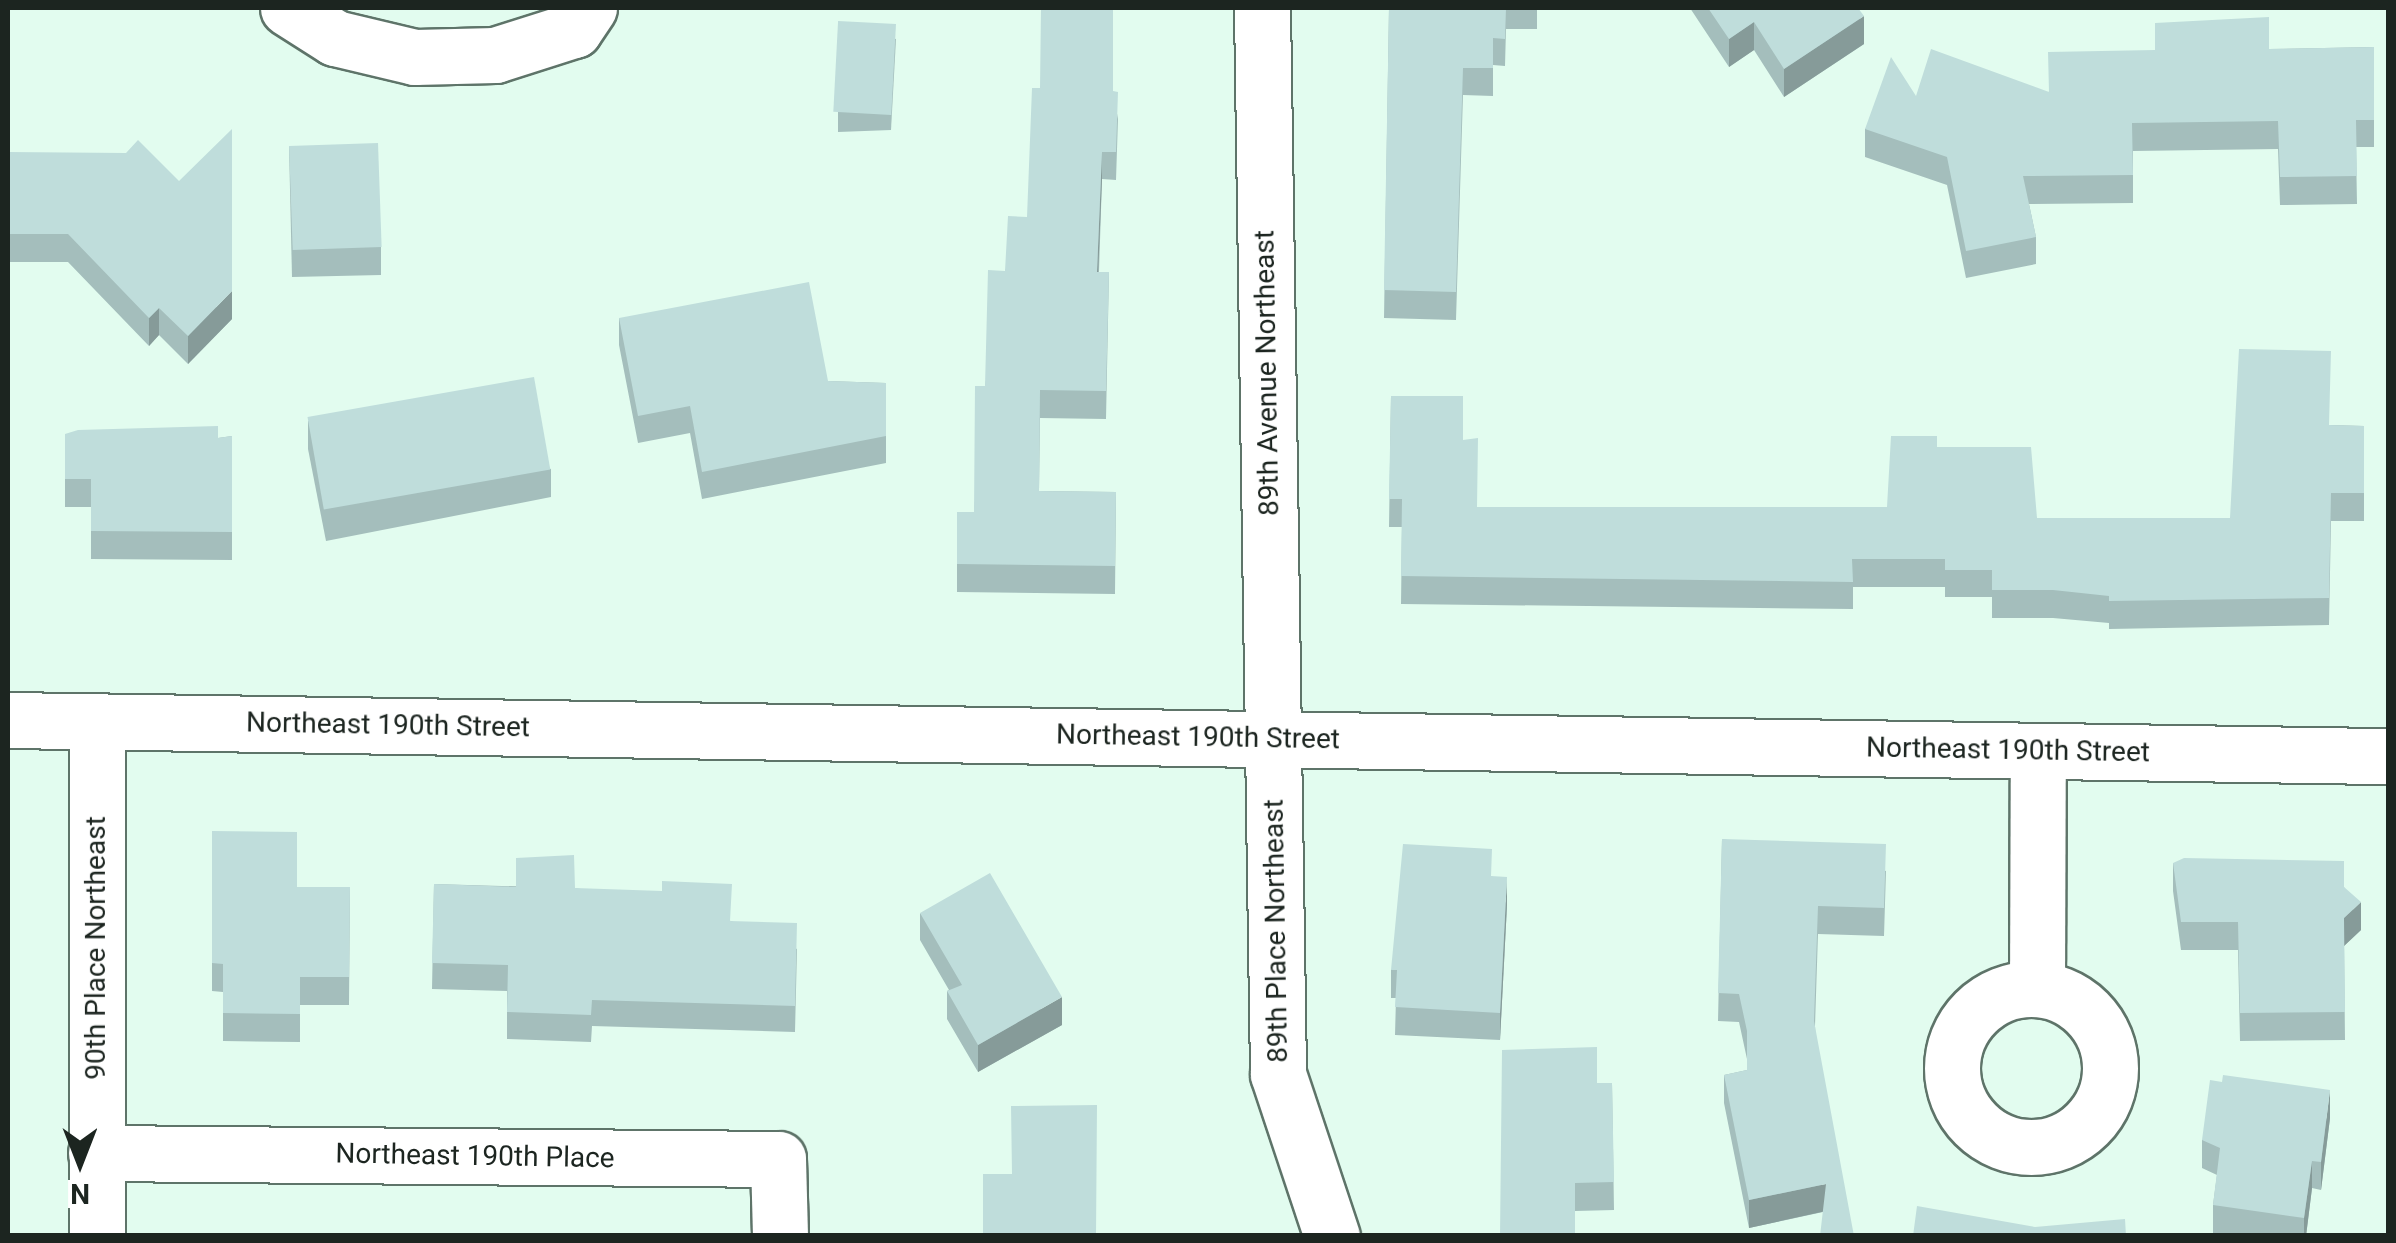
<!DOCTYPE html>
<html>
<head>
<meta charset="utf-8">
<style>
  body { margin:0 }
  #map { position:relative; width:2396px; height:1243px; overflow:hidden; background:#e2fcef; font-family:Roboto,sans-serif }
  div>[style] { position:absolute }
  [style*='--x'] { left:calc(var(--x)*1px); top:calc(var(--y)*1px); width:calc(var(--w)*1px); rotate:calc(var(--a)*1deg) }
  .roads { filter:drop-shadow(2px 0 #5e7469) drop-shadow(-2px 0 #5e7469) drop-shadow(0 2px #5e7469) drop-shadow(0 -2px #5e7469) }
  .street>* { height:55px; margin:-27.5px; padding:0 27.5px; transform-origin:27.5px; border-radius:27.5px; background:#fff }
  .street>.ring { margin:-27.5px; padding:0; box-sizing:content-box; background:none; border:55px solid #fff; border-radius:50% }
  .wall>* { inset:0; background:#a4bebc }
  .shaded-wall>* { inset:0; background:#869b99 }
  .building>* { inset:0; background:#bfdddb; transform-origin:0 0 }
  span { translate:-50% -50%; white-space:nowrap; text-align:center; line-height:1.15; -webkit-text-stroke:10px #fff; paint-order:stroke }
  .street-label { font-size:28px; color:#1c2520 }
  .frame { position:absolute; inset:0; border:10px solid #1c2520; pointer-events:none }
  .north { position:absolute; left:30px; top:1113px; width:100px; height:100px; -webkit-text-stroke:8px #fff; paint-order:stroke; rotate:180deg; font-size:28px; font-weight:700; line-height:40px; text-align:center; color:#1c2520 }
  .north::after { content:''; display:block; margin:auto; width:35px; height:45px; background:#1c2520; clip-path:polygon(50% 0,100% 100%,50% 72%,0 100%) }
</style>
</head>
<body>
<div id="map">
  <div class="roads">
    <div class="street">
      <div style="--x:288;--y:8;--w:56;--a:32.6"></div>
      <div style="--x:335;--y:38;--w:82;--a:13.4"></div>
      <div style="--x:415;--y:57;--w:80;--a:-1.4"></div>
      <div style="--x:495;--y:55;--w:83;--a:-17.6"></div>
      <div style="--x:574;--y:30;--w:27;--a:-56"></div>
      <div style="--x:1262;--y:8;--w:1066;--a:89.14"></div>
      <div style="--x:1278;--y:1074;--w:171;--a:71.6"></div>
      <div style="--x:8;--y:720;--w:2380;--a:0.87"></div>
      <div style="--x:97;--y:721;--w:515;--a:90"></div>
      <div style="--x:2037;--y:989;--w:238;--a:-89.8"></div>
      <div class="ring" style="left:1952px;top:989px;width:103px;height:103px"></div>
      <div style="--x:96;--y:1153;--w:682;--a:0.5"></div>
      <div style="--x:778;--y:1159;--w:77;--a:88.5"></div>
    </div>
  </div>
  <div class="wall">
    <div style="clip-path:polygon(1389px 8px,1537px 8px,1537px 29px,1506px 29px,1505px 66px,1493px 65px,1493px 96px,1463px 95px,1456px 320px,1384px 318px)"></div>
    <div style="clip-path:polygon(1690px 8px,1858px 8px,1864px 44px,1784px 97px,1754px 50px,1729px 67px)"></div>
    <div style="clip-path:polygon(838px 25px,896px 39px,891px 130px,838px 132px)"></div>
    <div style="clip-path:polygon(2374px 47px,2374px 147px,2356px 147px,2357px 204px,2280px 205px,2278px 149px,2133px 151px,2133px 203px,2029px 204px,2036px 237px,2036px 264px,1966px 278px,1947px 185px,1865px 157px,1865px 129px,1916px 96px,2048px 92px,2269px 49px)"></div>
    <div style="clip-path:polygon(1113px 91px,1118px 119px,1116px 180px,1102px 179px,1099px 272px,1109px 272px,1106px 419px,1040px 418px,1039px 491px,1116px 492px,1115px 594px,957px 592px,957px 512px,974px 512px,985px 386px,1005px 271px,1027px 217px)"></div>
    <div style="clip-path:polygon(289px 146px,381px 247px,381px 275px,292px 277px)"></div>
    <div style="clip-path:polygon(8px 152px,232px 319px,188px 364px,159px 335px,149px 346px,68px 262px,10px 262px,10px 248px,8px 248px)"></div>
    <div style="clip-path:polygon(619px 318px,828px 381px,886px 383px,886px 463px,702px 499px,690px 433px,638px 443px,619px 345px)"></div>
    <div style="clip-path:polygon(1391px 396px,1463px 440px,1477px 507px,1887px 507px,1937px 447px,2037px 518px,2230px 518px,2330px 425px,2364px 426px,2364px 521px,2331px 521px,2329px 625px,2109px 629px,2109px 623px,2053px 618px,1992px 618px,1992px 597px,1945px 597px,1945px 587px,1853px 587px,1853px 609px,1401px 604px,1402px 527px,1389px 527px)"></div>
    <div style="clip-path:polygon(308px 421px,551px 469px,551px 497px,326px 541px,308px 449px)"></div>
    <div style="clip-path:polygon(65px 434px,218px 438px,232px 436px,232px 560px,91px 559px,91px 507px,65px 507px)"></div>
    <div style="clip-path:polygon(212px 831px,297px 887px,350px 887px,349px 1005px,300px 1005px,300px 1042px,223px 1041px,223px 992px,212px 991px)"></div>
    <div style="clip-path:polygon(1722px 839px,1886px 871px,1884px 936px,1818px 934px,1815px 1026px,1823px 1212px,1749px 1228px,1724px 1103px,1724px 1075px,1747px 1070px,1747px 1059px,1739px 1022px,1718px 1021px)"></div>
    <div style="clip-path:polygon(2173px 863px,2344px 887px,2361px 930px,2344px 946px,2345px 1040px,2240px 1041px,2238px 950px,2181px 950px,2173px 891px)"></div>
    <div style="clip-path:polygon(1492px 876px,1507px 905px,1500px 1040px,1395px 1035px,1396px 998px,1391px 998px,1391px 970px)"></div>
    <div style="clip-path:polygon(434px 884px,575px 888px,731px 921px,797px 949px,795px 1032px,592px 1026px,591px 1042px,507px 1039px,507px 991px,432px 989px)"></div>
    <div style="clip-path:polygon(920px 913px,1062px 1025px,978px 1072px,947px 1019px,947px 991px,949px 990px,920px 940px)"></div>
    <div style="clip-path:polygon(1597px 1083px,1612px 1083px,1614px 1210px,1575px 1211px,1500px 1236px)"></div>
    <div style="clip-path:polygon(2330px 1118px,2321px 1190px,2312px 1188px,2306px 1236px,2232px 1236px,2213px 1233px,2213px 1205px,2217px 1175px,2202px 1168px,2202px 1140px)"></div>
  </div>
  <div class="shaded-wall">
    <div style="clip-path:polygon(1864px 16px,1864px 44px,1784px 97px,1784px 69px)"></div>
    <div style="clip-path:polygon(1754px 22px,1754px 50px,1729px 67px,1729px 39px)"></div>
    <div style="clip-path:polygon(1102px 152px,1102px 179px,1097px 300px,1097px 272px)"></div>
    <div style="clip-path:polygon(232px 291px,232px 319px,188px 364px,188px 336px)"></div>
    <div style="clip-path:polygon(159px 308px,159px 335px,149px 346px,149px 318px)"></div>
    <div style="clip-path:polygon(1507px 877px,1507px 905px,1500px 1040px,1500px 1013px)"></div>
    <div style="clip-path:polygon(2361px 902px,2361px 930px,2344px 946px,2344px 918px)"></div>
    <div style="clip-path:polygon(1062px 997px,1062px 1025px,978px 1072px,978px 1045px)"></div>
    <div style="clip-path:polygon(2330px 1090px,2330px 1118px,2321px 1190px,2321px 1162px)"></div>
    <div style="clip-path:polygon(2312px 1161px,2312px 1188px,2306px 1236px,2304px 1236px,2304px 1218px)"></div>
    <div style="clip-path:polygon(1826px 1184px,1826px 1211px,1749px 1228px,1749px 1200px)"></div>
  </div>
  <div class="building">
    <div style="clip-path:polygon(1041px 8px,1113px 8px,1113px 91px,1118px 92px,1116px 152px,1102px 152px,1097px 272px,1109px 272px,1106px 391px,1040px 390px,1039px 491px,1116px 492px,1115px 566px,957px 564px,957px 512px,974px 512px,975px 386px,985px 386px,988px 270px,1005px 271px,1008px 216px,1027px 217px,1032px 88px,1040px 88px)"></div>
    <div style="clip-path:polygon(1389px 8px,1506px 8px,1505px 39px,1493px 38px,1493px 68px,1463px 68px,1456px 292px,1384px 290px)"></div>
    <div style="clip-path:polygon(1708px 8px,1858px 8px,1864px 16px,1784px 69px,1754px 22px,1729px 39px)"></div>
    <div style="clip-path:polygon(2269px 17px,2269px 49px,2374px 47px,2374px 120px,2356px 120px,2357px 176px,2280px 177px,2278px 121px,2132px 123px,2133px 175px,2023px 176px,2036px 237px,1966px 251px,1947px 157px,1865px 129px,1891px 57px,1916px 96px,1931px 49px,2049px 92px,2048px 52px,2155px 50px,2155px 23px)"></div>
    <div style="left:896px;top:24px;width:91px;height:58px;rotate:93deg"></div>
    <div style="clip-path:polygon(232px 129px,232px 291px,188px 336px,159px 308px,149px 318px,68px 234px,10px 234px,10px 220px,8px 220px,8px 152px,126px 153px,138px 140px,179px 181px)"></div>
    <div style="left:378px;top:143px;width:104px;height:89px;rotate:88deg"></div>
    <div style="clip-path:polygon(809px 282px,828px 381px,886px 383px,886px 436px,702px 472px,690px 406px,638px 416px,619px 318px)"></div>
    <div style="clip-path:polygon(2239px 349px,2331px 351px,2329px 425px,2364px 426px,2364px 493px,2331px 493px,2329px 598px,2109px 601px,2109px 596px,2053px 590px,1992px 590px,1992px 570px,1945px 570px,1945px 559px,1852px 559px,1853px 582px,1401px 576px,1402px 499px,1389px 499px,1391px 396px,1463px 396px,1463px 440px,1478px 438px,1477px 507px,1887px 507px,1891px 436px,1937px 436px,1937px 447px,2031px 447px,2037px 518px,2230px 518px)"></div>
    <div style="left:534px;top:377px;width:94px;height:230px;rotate:80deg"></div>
    <div style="clip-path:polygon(218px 426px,218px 438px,232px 436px,232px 532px,91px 531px,91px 479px,65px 479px,65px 434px,78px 430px)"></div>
    <div style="clip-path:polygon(212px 831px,297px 832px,297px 887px,350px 887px,349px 977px,300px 977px,300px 1014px,223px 1013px,223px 964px,212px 963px)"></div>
    <div style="clip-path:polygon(1722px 839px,1886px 844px,1884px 908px,1818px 906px,1814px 1021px,1854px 1236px,1820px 1236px,1826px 1184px,1749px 1200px,1724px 1075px,1747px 1070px,1747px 1031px,1739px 994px,1718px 993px)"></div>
    <div style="clip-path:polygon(1403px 844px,1492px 849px,1491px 876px,1507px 877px,1500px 1013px,1395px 1007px,1397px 970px,1391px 970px)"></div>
    <div style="clip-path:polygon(574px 855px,575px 888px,662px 891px,662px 881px,732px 884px,730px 921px,797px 923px,795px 1006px,592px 1000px,591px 1015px,507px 1012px,508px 965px,432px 963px,434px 884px,516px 887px,516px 858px)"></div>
    <div style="clip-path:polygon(2184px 858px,2344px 861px,2344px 887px,2361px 902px,2344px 918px,2345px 1012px,2240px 1013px,2238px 922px,2181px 922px,2173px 863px)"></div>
    <div style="clip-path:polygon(990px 873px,1062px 997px,978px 1045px,947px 991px,962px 985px,920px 913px)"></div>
    <div style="clip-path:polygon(1597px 1047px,1597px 1083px,1612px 1083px,1614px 1182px,1575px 1183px,1575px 1236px,1500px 1236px,1502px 1050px)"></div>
    <div style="clip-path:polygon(2223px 1075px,2330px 1090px,2321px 1162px,2312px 1161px,2304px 1218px,2213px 1205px,2220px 1148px,2202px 1140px,2210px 1080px,2222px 1082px)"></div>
    <div style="clip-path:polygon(1097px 1105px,1096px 1236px,983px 1236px,983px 1174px,1012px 1174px,1011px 1106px)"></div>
    <div style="clip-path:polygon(1917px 1206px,2035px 1227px,2125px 1219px,2126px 1236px,1913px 1236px)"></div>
  </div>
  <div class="street-label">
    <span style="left:1267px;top:373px;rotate:-91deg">89th Avenue Northeast</span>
    <span style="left:388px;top:725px;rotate:1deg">Northeast 190th Street</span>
    <span style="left:1198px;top:737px;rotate:1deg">Northeast 190th Street</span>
    <span style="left:2008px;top:750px;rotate:1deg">Northeast 190th Street</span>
    <span style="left:1276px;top:931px;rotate:-91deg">89th Place Northeast</span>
    <span style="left:96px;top:948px;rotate:-90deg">90th Place Northeast</span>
    <span style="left:475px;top:1156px;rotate:1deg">Northeast 190th Place</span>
  </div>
  <div class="frame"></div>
  <div class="north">N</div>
</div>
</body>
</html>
